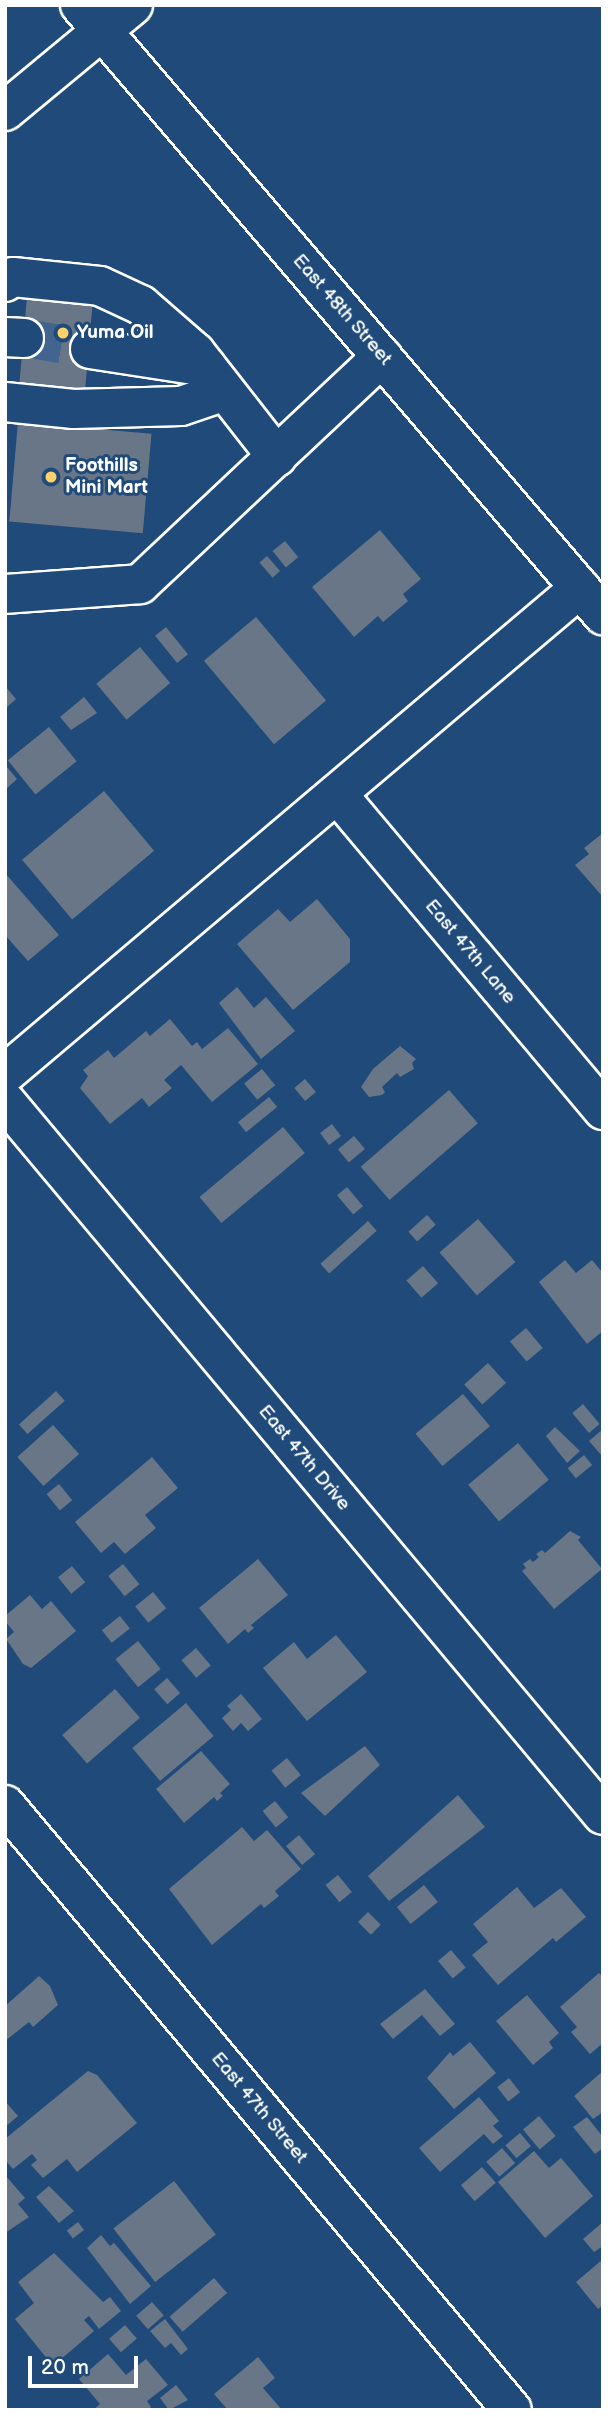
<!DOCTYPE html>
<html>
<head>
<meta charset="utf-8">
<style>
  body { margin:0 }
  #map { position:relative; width:608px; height:2415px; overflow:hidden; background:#1f4a7a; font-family:"Balsamiq Sans",sans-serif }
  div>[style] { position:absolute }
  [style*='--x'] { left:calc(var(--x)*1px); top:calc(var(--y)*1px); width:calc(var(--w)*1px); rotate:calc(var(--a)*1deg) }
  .building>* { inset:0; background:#687687; transform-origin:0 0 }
  .minor-tunnel>* { height:38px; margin-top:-19px; transform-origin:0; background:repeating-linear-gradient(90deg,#41658e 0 38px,transparent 0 57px) }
  .roads { filter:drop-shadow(2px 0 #fff) drop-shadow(-2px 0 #fff) drop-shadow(0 2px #fff) drop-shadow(0 -2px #fff) }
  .minor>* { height:38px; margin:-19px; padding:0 19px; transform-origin:19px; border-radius:19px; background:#1f4a7a }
  .dots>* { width:19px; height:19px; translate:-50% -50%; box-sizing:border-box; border:4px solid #1f4a7a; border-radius:50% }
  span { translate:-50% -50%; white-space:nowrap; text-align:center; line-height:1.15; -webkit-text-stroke:6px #1f4a7a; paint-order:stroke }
  .street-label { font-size:19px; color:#fff }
  .poi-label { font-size:19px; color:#fff; font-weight:700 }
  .left { translate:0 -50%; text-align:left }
  .frame { position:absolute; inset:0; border:7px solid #fff; pointer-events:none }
  .scale { position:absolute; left:28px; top:2356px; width:110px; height:32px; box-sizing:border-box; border:4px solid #fff; border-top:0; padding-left:9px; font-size:21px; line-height:24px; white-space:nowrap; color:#fff; -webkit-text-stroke:5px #1f4a7a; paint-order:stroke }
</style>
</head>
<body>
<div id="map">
  <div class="building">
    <div style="left:28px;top:285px;width:66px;height:99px;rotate:5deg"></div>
    <div style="left:18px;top:422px;width:134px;height:100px;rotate:5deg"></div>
    <div style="clip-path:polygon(380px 530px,421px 579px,403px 594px,408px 601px,383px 622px,378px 616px,354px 637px,312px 587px)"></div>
    <div style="left:285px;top:541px;width:21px;height:16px;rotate:51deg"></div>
    <div style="left:267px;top:556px;width:20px;height:10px;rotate:49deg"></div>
    <div style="left:256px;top:617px;width:109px;height:68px;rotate:50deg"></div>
    <div style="left:166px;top:627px;width:35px;height:14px;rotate:51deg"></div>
    <div style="left:140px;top:647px;width:47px;height:57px;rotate:50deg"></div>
    <div style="clip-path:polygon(5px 686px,16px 699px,5px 709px)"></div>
    <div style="clip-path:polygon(84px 697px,97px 713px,71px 730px,60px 717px)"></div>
    <div style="left:49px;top:727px;width:44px;height:53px;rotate:51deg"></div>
    <div style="clip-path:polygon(7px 767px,17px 779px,5px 790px,5px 768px)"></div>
    <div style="left:104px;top:791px;width:78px;height:107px;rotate:50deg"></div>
    <div style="clip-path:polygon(603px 833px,603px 897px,575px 865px,589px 854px,584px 848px)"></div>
    <div style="clip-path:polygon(5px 873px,59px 935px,28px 961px,5px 935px)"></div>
    <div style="clip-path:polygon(317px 899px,350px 939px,350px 962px,293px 1010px,237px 944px,278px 909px,290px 922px)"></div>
    <div style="clip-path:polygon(237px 987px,254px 1008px,266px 997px,295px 1031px,261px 1059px,219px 1003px)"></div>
    <div style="clip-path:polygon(170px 1019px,192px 1046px,197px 1042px,202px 1049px,228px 1028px,258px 1064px,212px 1102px,181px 1065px,164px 1080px,172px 1088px,149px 1107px,142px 1098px,110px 1124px,80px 1088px,88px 1076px,83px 1070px,108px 1050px,114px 1058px,146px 1031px,150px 1036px)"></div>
    <div style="clip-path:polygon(400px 1046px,416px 1059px,412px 1063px,414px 1069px,400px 1077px,397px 1073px,382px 1087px,385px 1092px,382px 1095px,369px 1097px,361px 1087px,373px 1069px)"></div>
    <div style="left:262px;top:1069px;width:21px;height:23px;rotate:51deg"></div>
    <div style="left:305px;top:1079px;width:17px;height:14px;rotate:50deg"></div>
    <div style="left:449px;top:1090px;width:44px;height:117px;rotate:49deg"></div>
    <div style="left:269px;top:1097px;width:13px;height:40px;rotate:51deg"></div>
    <div style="left:332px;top:1124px;width:15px;height:15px;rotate:53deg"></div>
    <div style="left:283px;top:1127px;width:34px;height:109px;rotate:50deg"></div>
    <div style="left:354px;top:1136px;width:17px;height:21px;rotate:50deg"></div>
    <div style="left:347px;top:1187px;width:25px;height:13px;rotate:50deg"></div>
    <div style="left:427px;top:1215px;width:13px;height:25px;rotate:48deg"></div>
    <div style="left:478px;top:1219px;width:57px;height:51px;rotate:49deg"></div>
    <div style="left:368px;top:1221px;width:13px;height:64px;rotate:48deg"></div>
    <div style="clip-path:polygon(565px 1260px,576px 1273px,592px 1260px,603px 1273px,603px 1331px,587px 1344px,539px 1282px)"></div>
    <div style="left:423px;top:1266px;width:23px;height:22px;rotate:49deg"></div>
    <div style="left:526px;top:1328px;width:26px;height:21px;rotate:50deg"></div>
    <div style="left:488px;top:1363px;width:27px;height:32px;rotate:48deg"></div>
    <div style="left:56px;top:1391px;width:13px;height:50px;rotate:48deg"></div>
    <div style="left:463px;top:1394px;width:42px;height:62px;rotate:50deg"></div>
    <div style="left:583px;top:1404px;width:26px;height:14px;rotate:50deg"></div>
    <div style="left:53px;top:1425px;width:39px;height:48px;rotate:48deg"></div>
    <div style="clip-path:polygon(555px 1427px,580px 1451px,567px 1463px,546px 1436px)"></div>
    <div style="clip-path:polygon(603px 1429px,603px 1457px,589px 1441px)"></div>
    <div style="left:518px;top:1443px;width:48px;height:65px;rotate:50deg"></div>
    <div style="left:584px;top:1455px;width:13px;height:21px;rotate:51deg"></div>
    <div style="clip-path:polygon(152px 1457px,178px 1488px,145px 1515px,156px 1528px,125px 1554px,114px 1542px,101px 1553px,75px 1522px)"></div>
    <div style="left:59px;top:1484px;width:21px;height:16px;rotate:51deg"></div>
    <div style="clip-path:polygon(570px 1531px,581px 1537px,578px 1540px,602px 1569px,554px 1609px,522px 1571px,526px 1568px,523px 1564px,530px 1559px,533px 1562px,539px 1557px,536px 1554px,542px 1550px,545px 1553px)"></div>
    <div style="clip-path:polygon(258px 1559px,288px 1595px,251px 1625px,254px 1628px,248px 1633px,245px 1629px,228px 1644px,199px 1608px)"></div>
    <div style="left:123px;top:1564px;width:26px;height:19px;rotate:51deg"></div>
    <div style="left:72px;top:1566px;width:21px;height:18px;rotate:51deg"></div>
    <div style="left:153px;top:1592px;width:21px;height:23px;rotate:51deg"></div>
    <div style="clip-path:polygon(30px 1595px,42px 1609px,51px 1601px,76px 1631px,31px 1668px,23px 1664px,6px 1639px,14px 1632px,5px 1621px,5px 1616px)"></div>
    <div style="left:120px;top:1616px;width:16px;height:23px;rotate:52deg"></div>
    <div style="clip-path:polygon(336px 1635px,367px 1672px,307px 1721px,263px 1668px,294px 1642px,307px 1659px)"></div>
    <div style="left:138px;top:1641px;width:36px;height:29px;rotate:51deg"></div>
    <div style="left:196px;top:1648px;width:23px;height:19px;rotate:50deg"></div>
    <div style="left:167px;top:1678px;width:20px;height:17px;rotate:49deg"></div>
    <div style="left:115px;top:1689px;width:38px;height:70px;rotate:49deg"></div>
    <div style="clip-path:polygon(241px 1694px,262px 1719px,248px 1731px,241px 1723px,233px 1731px,222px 1718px,231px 1710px,227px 1706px)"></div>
    <div style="left:186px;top:1703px;width:43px;height:70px;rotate:50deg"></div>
    <div style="clip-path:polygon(365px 1746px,380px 1765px,325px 1816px,301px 1793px)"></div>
    <div style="clip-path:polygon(201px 1751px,230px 1784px,220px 1793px,223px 1796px,217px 1801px,214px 1797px,184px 1823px,156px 1789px)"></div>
    <div style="left:287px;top:1758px;width:22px;height:20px;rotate:51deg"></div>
    <div style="clip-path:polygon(458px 1795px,485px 1827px,389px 1901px,368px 1876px)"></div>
    <div style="left:275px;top:1801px;width:21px;height:16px;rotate:51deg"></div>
    <div style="clip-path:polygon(242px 1827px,254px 1841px,267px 1830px,301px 1869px,275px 1891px,279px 1896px,264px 1908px,261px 1904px,212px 1945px,169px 1889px)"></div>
    <div style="left:299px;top:1835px;width:25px;height:17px;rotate:50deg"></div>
    <div style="left:338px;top:1875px;width:22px;height:16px;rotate:51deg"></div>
    <div style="left:424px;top:1885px;width:22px;height:35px;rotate:51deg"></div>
    <div style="clip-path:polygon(517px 1887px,534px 1908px,561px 1888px,586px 1917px,556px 1942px,553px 1938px,498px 1985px,472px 1955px,488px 1942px,473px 1924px)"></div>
    <div style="left:368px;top:1912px;width:18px;height:14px;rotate:45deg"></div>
    <div style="left:451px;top:1950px;width:23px;height:17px;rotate:50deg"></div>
    <div style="clip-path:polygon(599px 1973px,603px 1977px,603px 2043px,590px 2054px,571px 2032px,577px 2027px,560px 2007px)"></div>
    <div style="clip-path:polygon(39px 1976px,50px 1986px,58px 2005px,33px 2027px,29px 2022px,5px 2041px,5px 2006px)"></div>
    <div style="clip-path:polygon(425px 1989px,455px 2024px,440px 2036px,422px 2015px,393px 2039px,380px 2024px)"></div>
    <div style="clip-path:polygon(527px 1995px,559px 2033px,549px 2042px,553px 2048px,533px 2065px,496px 2021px)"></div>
    <div style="clip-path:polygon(470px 2042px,496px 2073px,454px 2109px,427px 2078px,450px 2052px,453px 2056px)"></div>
    <div style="clip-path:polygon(88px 2071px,97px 2075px,137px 2123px,77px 2172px,67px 2159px,43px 2178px,31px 2165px,37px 2160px,32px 2154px,13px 2169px,5px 2160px,5px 2139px)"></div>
    <div style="clip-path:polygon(603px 2071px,603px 2112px,593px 2119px,574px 2096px)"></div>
    <div style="left:509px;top:2078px;width:18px;height:15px;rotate:52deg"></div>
    <div style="clip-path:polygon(479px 2097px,499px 2121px,493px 2126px,503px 2136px,493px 2144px,484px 2134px,440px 2172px,419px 2148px)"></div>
    <div style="clip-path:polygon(5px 2101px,18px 2116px,5px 2127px)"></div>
    <div style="left:539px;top:2116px;width:26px;height:21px;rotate:50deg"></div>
    <div style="clip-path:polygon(587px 2117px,603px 2137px,603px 2148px,595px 2154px,573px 2127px)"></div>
    <div style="left:520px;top:2133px;width:17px;height:19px;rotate:50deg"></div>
    <div style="left:502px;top:2148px;width:20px;height:21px;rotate:49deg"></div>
    <div style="clip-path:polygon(534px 2151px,549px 2168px,561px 2158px,593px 2196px,545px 2238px,498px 2182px)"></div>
    <div style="left:482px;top:2167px;width:21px;height:28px;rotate:49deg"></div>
    <div style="clip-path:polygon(5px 2175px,25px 2198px,18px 2204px,29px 2217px,5px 2233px)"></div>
    <div style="left:174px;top:2181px;width:68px;height:77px;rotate:52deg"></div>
    <div style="clip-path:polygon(49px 2186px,74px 2211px,59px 2223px,36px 2197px)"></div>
    <div style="left:78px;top:2222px;width:10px;height:14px;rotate:53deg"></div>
    <div style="clip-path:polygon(603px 2222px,603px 2246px,594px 2252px,583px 2239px)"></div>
    <div style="clip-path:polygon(101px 2235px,110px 2246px,114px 2243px,151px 2286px,130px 2304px,87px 2248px)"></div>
    <div style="clip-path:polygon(54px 2253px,103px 2302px,110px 2297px,121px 2311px,99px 2329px,89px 2316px,84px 2320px,94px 2331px,53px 2366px,15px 2319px,34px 2303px,18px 2282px)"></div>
    <div style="clip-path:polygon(603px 2259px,603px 2305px,598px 2309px,576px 2282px)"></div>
    <div style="left:214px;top:2278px;width:20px;height:59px;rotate:49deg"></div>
    <div style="left:152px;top:2302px;width:18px;height:21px;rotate:49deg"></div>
    <div style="clip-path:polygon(165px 2319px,188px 2349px,181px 2355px,171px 2343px,165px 2348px,150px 2331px)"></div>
    <div style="left:125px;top:2325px;width:18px;height:21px;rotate:49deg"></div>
    <div style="clip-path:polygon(108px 2354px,126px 2375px,146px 2359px,168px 2385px,147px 2401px,151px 2407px,148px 2410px,93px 2410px,100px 2404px,79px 2379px)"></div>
    <div style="clip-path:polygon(258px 2357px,275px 2378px,263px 2388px,282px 2410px,228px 2410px,214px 2394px)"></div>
    <div style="clip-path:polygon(176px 2385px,188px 2400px,169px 2410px,160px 2398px)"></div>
  </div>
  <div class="minor-tunnel">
    <div style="--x:24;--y:338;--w:67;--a:9.5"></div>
  </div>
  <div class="roads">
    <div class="minor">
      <div style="--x:80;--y:5;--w:804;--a:49.39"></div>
      <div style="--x:5;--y:111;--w:166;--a:-39.6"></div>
      <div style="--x:5;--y:282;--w:9;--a:-32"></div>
      <div style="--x:13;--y:277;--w:87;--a:5.9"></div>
      <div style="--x:100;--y:286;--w:45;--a:24.9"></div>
      <div style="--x:141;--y:305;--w:72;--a:41"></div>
      <div style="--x:195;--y:352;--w:133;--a:52"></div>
      <div style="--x:5;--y:337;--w:19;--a:3"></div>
      <div style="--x:90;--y:349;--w:118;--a:8.7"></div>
      <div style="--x:5;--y:402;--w:69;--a:5.8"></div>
      <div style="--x:74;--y:409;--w:107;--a:-1.6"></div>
      <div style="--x:181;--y:406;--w:46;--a:-18.8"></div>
      <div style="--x:5;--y:594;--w:135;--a:-4.2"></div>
      <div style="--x:140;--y:584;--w:332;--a:-43.2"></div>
      <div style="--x:338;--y:795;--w:412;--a:49.9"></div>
      <div style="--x:5;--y:1074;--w:753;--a:-40.21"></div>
      <div style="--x:5;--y:1101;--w:931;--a:50.05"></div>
      <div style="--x:5;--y:1805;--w:789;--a:50.04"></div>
    </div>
  </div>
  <div class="dots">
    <div style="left:63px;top:333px;background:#ffd166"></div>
    <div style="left:51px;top:477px;background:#ffd166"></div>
  </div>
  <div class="street-label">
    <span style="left:342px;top:310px;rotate:49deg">East 48th Street</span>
    <span style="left:470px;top:952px;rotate:50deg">East 47th Lane</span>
    <span style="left:304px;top:1458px;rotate:50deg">East 47th Drive</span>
    <span style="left:259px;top:2108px;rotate:50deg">East 47th Street</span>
  </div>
  <div class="poi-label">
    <span class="left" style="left:77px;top:333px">Yuma Oil</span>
    <span class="left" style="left:65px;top:477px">Foothills<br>Mini Mart</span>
  </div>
  <div class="frame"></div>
  <div class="scale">20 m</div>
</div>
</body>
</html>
